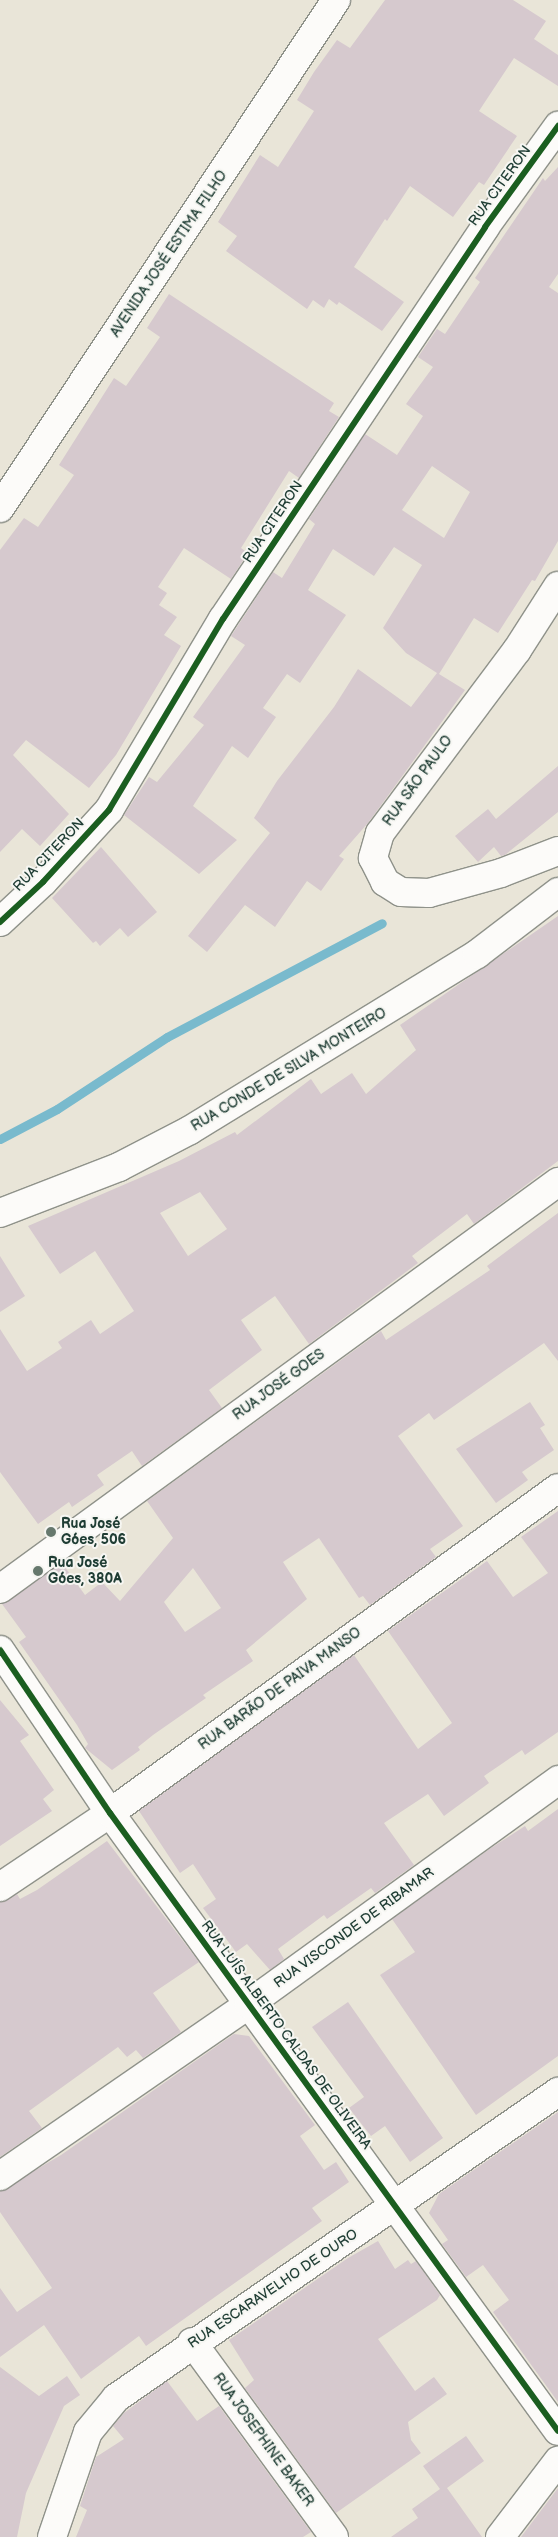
<!DOCTYPE html>
<html>
<head>
<meta charset="utf-8">
<style>
  body { margin:0 }
  #map { position:relative; width:558px; height:2537px; overflow:hidden; background:#e9e5d8; font-family:"Balsamiq Sans",sans-serif }
  div>[style] { position:absolute }
  [style*='--x'] { left:calc(var(--x)*1px); top:calc(var(--y)*1px); width:calc(var(--w)*1px); rotate:calc(var(--a)*1deg) }
  .stream>* { height:9px; margin:-4.5px; padding:0 4.5px; transform-origin:4.5px; border-radius:4.5px; background:#79bacd }
  .building>* { inset:0; background:#d6c9ce }
  .roads { filter:drop-shadow(1px 0 #8f928a) drop-shadow(-1px 0 #8f928a) drop-shadow(0 1px #8f928a) drop-shadow(0 -1px #8f928a) }
  .minor>* { height:28px; margin:-14px; padding:0 14px; transform-origin:14px; border-radius:14px; background:#fcfbf9 }
  .cycleway>* { height:6px; margin:-3px; padding:0 3px; transform-origin:3px; border-radius:3px; background:#1b5e20 }
  .dots>* { width:14px; height:14px; translate:-50% -50%; box-sizing:border-box; border:2px solid #f6f6f2; border-radius:50% }
  span { translate:-50% -50%; white-space:nowrap; text-align:center; line-height:1.15; -webkit-text-stroke:4px #f6f6f2; paint-order:stroke }
  .street-label { font-size:14px; color:#1f3d34 }
  .poi-label { font-size:14px; color:#1f3d34; font-weight:700 }
  .left { translate:0 -50%; text-align:left }
</style>
</head>
<body>
<div id="map">
  <div class="stream">
    <div style="--x:0;--y:1139;--w:64;--a:-27.8"></div>
    <div style="--x:57;--y:1109;--w:131;--a:-33.2"></div>
    <div style="--x:167;--y:1037;--w:243;--a:-27.9"></div>
  </div>
  <div class="building">
    <div style="clip-path:polygon(385px 0,513px 0,546px 21px,534px 39px,558px 55px,558px 86px,514px 58px,479px 111px,517px 136px,484px 185px,479px 182px,453px 217px,410px 186px,387px 221px,385px 219px,354px 267px,404px 302px,382px 331px,339px 302px,337px 305px,329px 299px,324px 308px,313px 300px,307px 309px,226px 251px,237px 236px,218px 222px,260px 155px,278px 167px,314px 111px,297px 100px,314px 72px,337px 40px,350px 48px)"></div>
    <div style="clip-path:polygon(evenodd,558px 167px,558px 274px,549px 287px,558px 293px,558px 541px,535px 581px,532px 580px,498px 633px,474px 618px,439px 674px,465px 690px,368px 823px,339px 856px,344px 859px,321px 891px,307px 881px,275px 927px,245px 905px,207px 952px,188px 936px,270px 833px,254px 818px,277px 781px,334px 707px,358px 669px,411px 707px,437px 673px,406px 653px,383px 628px,422px 565px,394px 547px,374px 576px,333px 549px,308px 590px,346px 615px,300px 683px,287px 674px,263px 708px,276px 717px,248px 758px,232px 746px,193px 806px,237px 840px,199px 874px,124px 815px,149px 777px,157px 782px,204px 725px,193px 717px,245px 645px,231px 636px,273px 572px,282px 578px,315px 524px,309px 519px,365px 434px,397px 455px,423px 416px,406px 404px,433px 367px,418px 357px,437px 329px,445px 334px,480px 282px,475px 278px,543px 178px,545px 181px,558px 167px,432px 466px,470px 492px,444px 538px,402px 510px,432px 466px)"></div>
    <div style="clip-path:polygon(169px 294px,334px 403px,329px 411px,339px 417px,299px 478px,289px 471px,241px 548px,248px 553px,231px 579px,184px 548px,158px 587px,167px 593px,159px 605px,177px 617px,164px 635px,181px 646px,116px 755px,89px 788px,26px 740px,13px 755px,69px 814px,40px 846px,22px 829px,0 852px,0 550px,24px 518px,38px 527px,74px 475px,59px 465px,114px 378px,126px 386px,160px 337px,147px 328px)"></div>
    <div style="clip-path:polygon(558px 766px,558px 812px,505px 855px,501px 856px,494px 847px,478px 862px,455px 836px,488px 809px,496px 819px)"></div>
    <div style="clip-path:polygon(101px 847px,157px 912px,128px 937px,120px 928px,100px 946px,96px 941px,93px 943px,52px 898px)"></div>
    <div style="clip-path:polygon(evenodd,558px 916px,558px 1161px,474px 1224px,467px 1214px,412px 1256px,418px 1263px,309px 1344px,275px 1296px,241px 1320px,262px 1350px,209px 1390px,222px 1408px,142px 1466px,132px 1451px,97px 1475px,104px 1485px,72px 1507px,69px 1502px,38px 1524px,0 1472px,0 1329px,27px 1371px,62px 1348px,58px 1342px,91px 1320px,100px 1334px,134px 1311px,95px 1251px,60px 1274px,28px 1226px,179px 1161px,235px 1132px,237px 1135px,311px 1079px,321px 1094px,352px 1073px,366px 1094px,416px 1050px,400px 1025px,558px 916px,200px 1192px,227px 1229px,188px 1256px,160px 1213px,200px 1192px)"></div>
    <div style="clip-path:polygon(evenodd,558px 1213px,558px 1361px,544px 1343px,434px 1420px,429px 1413px,398px 1436px,463px 1526px,430px 1549px,436px 1557px,370px 1605px,363px 1596px,359px 1598px,319px 1538px,283px 1562px,307px 1599px,246px 1650px,253px 1661px,203px 1695px,206px 1698px,153px 1735px,138px 1747px,140px 1750px,112px 1770px,85px 1748px,88px 1744px,77px 1725px,19px 1642px,26px 1637px,2px 1604px,62px 1563px,85px 1595px,102px 1582px,120px 1601px,173px 1538px,147px 1501px,381px 1331px,386px 1340px,490px 1270px,487px 1266px,558px 1213px,193px 1568px,221px 1608px,185px 1632px,164px 1602px,193px 1568px)"></div>
    <div style="clip-path:polygon(0 1256px,25px 1296px,0 1312px)"></div>
    <div style="clip-path:polygon(530px 1402px,545px 1425px,540px 1428px,554px 1450px,522px 1472px,528px 1480px,496px 1503px,456px 1449px)"></div>
    <div style="clip-path:polygon(558px 1511px,558px 1732px,525px 1755px,522px 1750px,484px 1776px,489px 1783px,444px 1816px,428px 1794px,384px 1823px,414px 1865px,375px 1893px,371px 1888px,327px 1919px,324px 1915px,278px 1949px,284px 1959px,270px 1970px,247px 1944px,236px 1952px,203px 1908px,216px 1899px,193px 1864px,180px 1873px,139px 1811px,354px 1655px,418px 1749px,452px 1723px,388px 1631px,487px 1561px,513px 1597px,548px 1573px,521px 1537px)"></div>
    <div style="clip-path:polygon(0 1700px,29px 1735px,20px 1741px,54px 1790px,43px 1799px,52px 1811px,0 1846px)"></div>
    <div style="clip-path:polygon(558px 1809px,558px 2056px,476px 2115px,380px 1975px,415px 1952px,392px 1919px,491px 1848px,525px 1826px,528px 1831px)"></div>
    <div style="clip-path:polygon(107px 1841px,199px 1962px,153px 1993px,181px 2032px,143px 2058px,136px 2050px,127px 2057px,118px 2047px,29px 2111px,42px 2128px,0 2157px,0 1902px,17px 1894px,20px 1899px,37px 1890px)"></div>
    <div style="clip-path:polygon(348px 2002px,443px 2138px,410px 2162px,385px 2126px,371px 2136px,349px 2108px,364px 2097px,312px 2027px)"></div>
    <div style="clip-path:polygon(234px 2034px,249px 2036px,315px 2125px,300px 2136px,324px 2170px,336px 2162px,349px 2182px,312px 2208px,322px 2221px,146px 2346px,139px 2336px,81px 2379px,44px 2325px,0 2357px,0 2288px,17px 2312px,52px 2288px,0 2212px,0 2191px,61px 2155px)"></div>
    <div style="clip-path:polygon(558px 2112px,558px 2402px,493px 2312px,509px 2300px,483px 2265px,466px 2277px,442px 2244px,448px 2240px,429px 2213px,439px 2194px)"></div>
    <div style="clip-path:polygon(378px 2241px,395px 2269px,408px 2260px,411px 2264px,416px 2261px,440px 2295px,437px 2300px,378px 2339px,415px 2391px,434px 2377px,447px 2394px,408px 2422px,411px 2440px,421px 2453px,336px 2513px,245px 2388px,254px 2380px,229px 2340px,348px 2258px)"></div>
    <div style="clip-path:polygon(0 2367px,39px 2396px,67px 2376px,80px 2395px,64px 2406px,26px 2493px,17px 2537px,0 2537px)"></div>
    <div style="clip-path:polygon(167px 2381px,197px 2421px,219px 2406px,311px 2532px,303px 2537px,76px 2537px,87px 2510px,80px 2506px,96px 2457px,124px 2439px,113px 2426px,124px 2413px)"></div>
    <div style="clip-path:polygon(466px 2436px,484px 2461px,447px 2488px,482px 2537px,391px 2537px,418px 2518px,412px 2509px,440px 2489px,423px 2466px)"></div>
    <div style="clip-path:polygon(558px 2488px,558px 2537px,521px 2537px)"></div>
  </div>
  <div class="roads">
    <div class="minor">
      <div style="--x:0;--y:508;--w:609;--a:-56.52"></div>
      <div style="--x:558;--y:586;--w:76;--a:122.6"></div>
      <div style="--x:517;--y:650;--w:229;--a:126.8"></div>
      <div style="--x:380;--y:833;--w:26;--a:106"></div>
      <div style="--x:373;--y:858;--w:27;--a:63"></div>
      <div style="--x:385;--y:882;--w:19;--a:32"></div>
      <div style="--x:401;--y:892;--w:28;--a:2"></div>
      <div style="--x:429;--y:893;--w:75;--a:-15.5"></div>
      <div style="--x:501;--y:873;--w:61;--a:-21.1"></div>
      <div style="--x:0;--y:922;--w:59;--a:-42.9"></div>
      <div style="--x:43;--y:882;--w:98;--a:-47.5"></div>
      <div style="--x:109;--y:810;--w:222;--a:-59.2"></div>
      <div style="--x:223;--y:619;--w:471;--a:-56.2"></div>
      <div style="--x:485;--y:227;--w:125;--a:-54.1"></div>
      <div style="--x:0;--y:1213;--w:128;--a:-21.1"></div>
      <div style="--x:119;--y:1167;--w:80;--a:-27.5"></div>
      <div style="--x:190;--y:1130;--w:337;--a:-31.5"></div>
      <div style="--x:477;--y:954;--w:102;--a:-37.4"></div>
      <div style="--x:0;--y:1589;--w:691;--a:-36.11"></div>
      <div style="--x:0;--y:1650;--w:197;--a:56"></div>
      <div style="--x:110;--y:1813;--w:763;--a:54.06"></div>
      <div style="--x:0;--y:1887;--w:133;--a:-33.9"></div>
      <div style="--x:110;--y:1813;--w:553;--a:-35.96"></div>
      <div style="--x:0;--y:2176;--w:303;--a:-34.6"></div>
      <div style="--x:249;--y:2004;--w:382;--a:-35.9"></div>
      <div style="--x:192;--y:2342;--w:241;--a:53.9"></div>
      <div style="--x:52;--y:2537;--w:111;--a:-71.1"></div>
      <div style="--x:88;--y:2432;--w:44;--a:-50.5"></div>
      <div style="--x:116;--y:2398;--w:538;--a:-34.7"></div>
      <div style="--x:500;--y:2537;--w:96;--a:-52.7"></div>
    </div>
  </div>
  <div class="cycleway">
    <div style="--x:0;--y:922;--w:59;--a:-42.9"></div>
    <div style="--x:43;--y:882;--w:98;--a:-47.5"></div>
    <div style="--x:109;--y:810;--w:222;--a:-59.2"></div>
    <div style="--x:223;--y:619;--w:471;--a:-56.2"></div>
    <div style="--x:485;--y:227;--w:125;--a:-54.1"></div>
    <div style="--x:0;--y:1650;--w:197;--a:56"></div>
    <div style="--x:110;--y:1813;--w:763;--a:54.06"></div>
  </div>
  <div class="dots">
    <div style="left:51px;top:1532px;background:#66786d"></div>
    <div style="left:38px;top:1571px;background:#66786d"></div>
  </div>
  <div class="street-label">
    <span style="left:500px;top:186px;rotate:-54deg">RUA CITERON</span>
    <span style="left:169px;top:254px;rotate:-56deg">AVENIDA JOSÉ ESTIMA FILHO</span>
    <span style="left:273px;top:522px;rotate:-56deg">RUA CITERON</span>
    <span style="left:418px;top:781px;rotate:-54deg">RUA SÃO PAULO</span>
    <span style="left:49px;top:855px;rotate:-46deg">RUA CITERON</span>
    <span style="left:289px;top:1070px;rotate:-31deg">RUA CONDE DE SILVA MONTEIRO</span>
    <span style="left:279px;top:1385px;rotate:-36deg">RUA JOSÉ GOES</span>
    <span style="left:280px;top:1689px;rotate:-36deg">RUA BARÃO DE PAIVA MANSO</span>
    <span style="left:354px;top:1928px;rotate:-36deg">RUA VISCONDE DE RIBAMAR</span>
    <span style="left:286px;top:2035px;rotate:54deg">RUA LUÍS ALBERTO CALDAS DE OLIVEIRA</span>
    <span style="left:273px;top:2289px;rotate:-34deg">RUA ESCARAVELHO DE OURO</span>
    <span style="left:263px;top:2440px;rotate:54deg">RUA JOSEPHINE BAKER</span>
  </div>
  <div class="poi-label">
    <span class="left" style="left:61px;top:1532px">Rua José<br>Góes, 506</span>
    <span class="left" style="left:48px;top:1571px">Rua José<br>Góes, 380A</span>
  </div>
</div>
</body>
</html>
